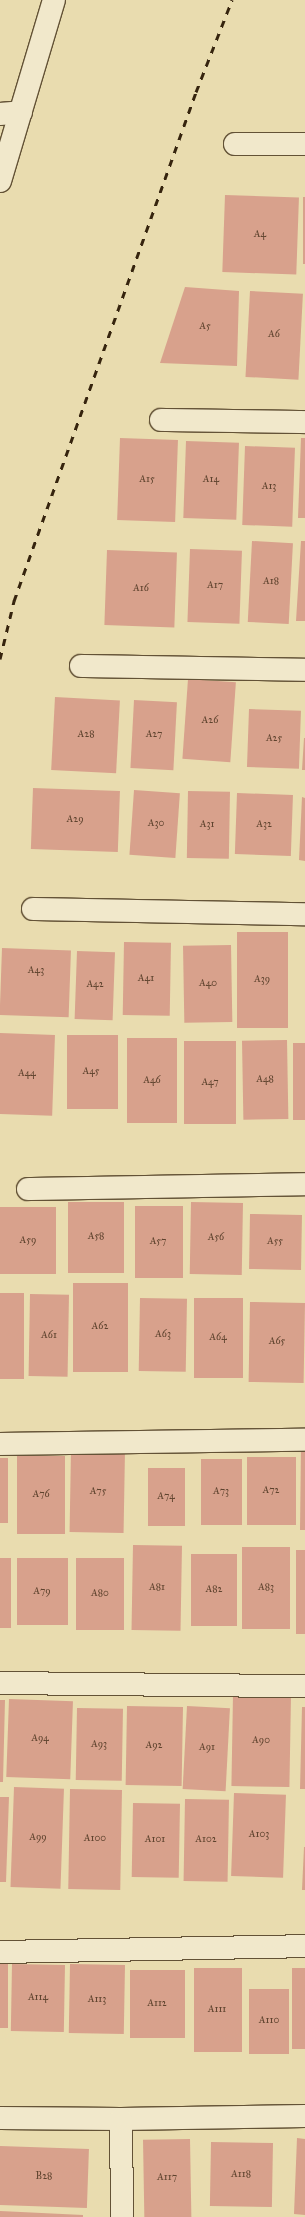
<!DOCTYPE html>
<html>
<head>
<meta charset="utf-8">
<style>
  body { margin:0 }
  #map { position:relative; width:305px; height:2217px; overflow:hidden; background:#e9dcaf; font-family:"IM FELL Great Primer",serif }
  div>[style] { position:absolute }
  [style*='--x'] { left:calc(var(--x)*1px); top:calc(var(--y)*1px); width:calc(var(--w)*1px); rotate:calc(var(--a)*1deg) }
  .building>* { inset:0; background:#d8a18c; transform-origin:0 0 }
  .roads { filter:drop-shadow(1px 0 #635236) drop-shadow(-1px 0 #635236) drop-shadow(0 1px #635236) drop-shadow(0 -1px #635236) }
  .minor>* { height:22px; margin:-11px; padding:0 11px; transform-origin:11px; border-radius:11px; background:#f1e8cb }
  .rail>* { height:3px; margin-top:-1.5px; transform-origin:0; background:repeating-linear-gradient(90deg,#36240e 0 7px,transparent 0 14px) }
  span { translate:-50% -50%; white-space:nowrap; text-align:center; line-height:1.15; -webkit-text-stroke:3px #f1e8cb; paint-order:stroke }
  .number-label { font-size:10px; color:#5e432e }
  .number-label span { -webkit-text-stroke-width:0 }
</style>
</head>
<body>
<div id="map">
  <div class="building">
    <div style="left:225px;top:195px;width:74px;height:77px;rotate:2deg"></div>
    <div style="left:303px;top:197px;width:2px;height:67px"></div>
    <div style="clip-path:polygon(185px 287px,239px 291px,237px 366px,160px 363px)"></div>
    <div style="left:250px;top:291px;width:53px;height:86px;rotate:3deg"></div>
    <div style="left:120px;top:438px;width:58px;height:82px;rotate:2deg"></div>
    <div style="clip-path:polygon(301px 438px,305px 438px,305px 518px,298px 518px)"></div>
    <div style="left:186px;top:441px;width:53px;height:77px;rotate:2deg"></div>
    <div style="left:245px;top:446px;width:50px;height:79px;rotate:2deg"></div>
    <div style="left:252px;top:541px;width:41px;height:81px;rotate:3deg"></div>
    <div style="clip-path:polygon(301px 541px,305px 541px,305px 621px,296px 621px)"></div>
    <div style="left:190px;top:549px;width:52px;height:73px;rotate:2deg"></div>
    <div style="left:107px;top:550px;width:70px;height:75px;rotate:2deg"></div>
    <div style="left:188px;top:679px;width:48px;height:80px;rotate:4deg"></div>
    <div style="left:55px;top:697px;width:65px;height:73px;rotate:3deg"></div>
    <div style="left:134px;top:700px;width:43px;height:68px;rotate:3deg"></div>
    <div style="left:249px;top:709px;width:52px;height:58px;rotate:2deg"></div>
    <div style="clip-path:polygon(304px 738px,305px 738px,305px 770px,302px 770px)"></div>
    <div style="left:33px;top:788px;width:87px;height:61px;rotate:2deg"></div>
    <div style="left:134px;top:790px;width:46px;height:65px;rotate:4deg"></div>
    <div style="left:188px;top:791px;width:42px;height:67px;rotate:1deg"></div>
    <div style="left:237px;top:793px;width:56px;height:61px;rotate:2deg"></div>
    <div style="clip-path:polygon(302px 797px,305px 798px,305px 861px,299px 860px)"></div>
    <div style="left:237px;top:932px;width:51px;height:96px"></div>
    <div style="left:124px;top:942px;width:47px;height:73px;rotate:1deg"></div>
    <div style="left:231px;top:945px;width:77px;height:48px;rotate:89deg"></div>
    <div style="left:2px;top:948px;width:69px;height:67px;rotate:2deg"></div>
    <div style="left:77px;top:951px;width:38px;height:68px;rotate:2deg"></div>
    <div style="left:0;top:1033px;width:55px;height:81px;rotate:2deg"></div>
    <div style="left:67px;top:1035px;width:51px;height:74px"></div>
    <div style="left:127px;top:1038px;width:50px;height:85px"></div>
    <div style="left:287px;top:1040px;width:79px;height:45px;rotate:89deg"></div>
    <div style="left:236px;top:1041px;width:83px;height:52px;rotate:90deg"></div>
    <div style="left:293px;top:1043px;width:12px;height:77px"></div>
    <div style="left:68px;top:1202px;width:56px;height:71px"></div>
    <div style="left:191px;top:1202px;width:52px;height:72px;rotate:1deg"></div>
    <div style="left:135px;top:1206px;width:48px;height:72px"></div>
    <div style="left:0;top:1207px;width:56px;height:67px"></div>
    <div style="left:250px;top:1214px;width:52px;height:55px;rotate:1deg"></div>
    <div style="left:73px;top:1283px;width:55px;height:89px"></div>
    <div style="left:0;top:1293px;width:24px;height:86px"></div>
    <div style="left:30px;top:1294px;width:39px;height:82px;rotate:1deg"></div>
    <div style="left:140px;top:1298px;width:47px;height:73px;rotate:1deg"></div>
    <div style="left:194px;top:1298px;width:49px;height:80px"></div>
    <div style="left:250px;top:1302px;width:55px;height:80px;rotate:1deg"></div>
    <div style="clip-path:polygon(301px 1448px,305px 1448px,305px 1530px,300px 1530px)"></div>
    <div style="left:71px;top:1450px;width:54px;height:82px;rotate:1deg"></div>
    <div style="left:17px;top:1456px;width:48px;height:78px"></div>
    <div style="left:247px;top:1457px;width:49px;height:68px"></div>
    <div style="left:0;top:1458px;width:8px;height:65px"></div>
    <div style="left:201px;top:1459px;width:41px;height:66px"></div>
    <div style="left:148px;top:1468px;width:37px;height:58px"></div>
    <div style="left:133px;top:1545px;width:49px;height:85px;rotate:1deg"></div>
    <div style="left:242px;top:1547px;width:48px;height:82px"></div>
    <div style="left:296px;top:1550px;width:9px;height:84px"></div>
    <div style="left:191px;top:1554px;width:46px;height:72px"></div>
    <div style="left:0;top:1558px;width:11px;height:70px"></div>
    <div style="left:68px;top:1558px;width:67px;height:51px;rotate:90deg"></div>
    <div style="left:76px;top:1558px;width:48px;height:72px"></div>
    <div style="left:233px;top:1695px;width:58px;height:91px;rotate:1deg"></div>
    <div style="left:9px;top:1699px;width:64px;height:78px;rotate:2deg"></div>
    <div style="clip-path:polygon(0 1700px,5px 1700px,3px 1782px,0 1782px)"></div>
    <div style="left:127px;top:1706px;width:56px;height:79px;rotate:1deg"></div>
    <div style="left:187px;top:1706px;width:43px;height:83px;rotate:3deg"></div>
    <div style="clip-path:polygon(302px 1707px,305px 1707px,305px 1789px,300px 1789px)"></div>
    <div style="left:77px;top:1708px;width:46px;height:72px;rotate:1deg"></div>
    <div style="left:14px;top:1787px;width:50px;height:100px;rotate:2deg"></div>
    <div style="left:70px;top:1789px;width:52px;height:100px;rotate:1deg"></div>
    <div style="left:234px;top:1793px;width:52px;height:83px;rotate:2deg"></div>
    <div style="clip-path:polygon(0 1797px,9px 1797px,6px 1882px,0 1882px)"></div>
    <div style="left:185px;top:1799px;width:44px;height:82px;rotate:1deg"></div>
    <div style="left:133px;top:1803px;width:47px;height:74px;rotate:1deg"></div>
    <div style="clip-path:polygon(304px 1847px,305px 1847px,305px 1890px,302px 1890px)"></div>
    <div style="left:0;top:1959px;width:8px;height:69px"></div>
    <div style="left:12px;top:1964px;width:53px;height:67px;rotate:1deg"></div>
    <div style="left:125px;top:1965px;width:69px;height:55px;rotate:91deg"></div>
    <div style="left:242px;top:1968px;width:84px;height:48px;rotate:90deg"></div>
    <div style="left:292px;top:1968px;width:13px;height:81px"></div>
    <div style="left:130px;top:1970px;width:55px;height:68px"></div>
    <div style="left:249px;top:1989px;width:40px;height:65px"></div>
    <div style="clip-path:polygon(297px 2138px,305px 2139px,305px 2215px,294px 2214px)"></div>
    <div style="left:190px;top:2139px;width:78px;height:47px;rotate:89deg"></div>
    <div style="left:211px;top:2142px;width:62px;height:64px;rotate:1deg"></div>
    <div style="left:0;top:2146px;width:89px;height:59px;rotate:2deg"></div>
    <div style="clip-path:polygon(0 2211px,83px 2215px,83px 2217px,0 2217px)"></div>
  </div>
  <div class="roads">
    <div class="minor">
      <div style="--x:0;--y:114;--w:21;--a:-5"></div>
      <div style="--x:235;--y:144;--w:70;--a:0"></div>
      <div style="--x:0;--y:181;--w:189;--a:-73.4"></div>
      <div style="--x:161;--y:420;--w:144;--a:0.8"></div>
      <div style="--x:81;--y:666;--w:224;--a:1"></div>
      <div style="--x:33;--y:909;--w:272;--a:1.1"></div>
      <div style="--x:28;--y:1189;--w:277;--a:-1"></div>
      <div style="--x:0;--y:1444;--w:305;--a:-0.8"></div>
      <div style="--x:0;--y:1683;--w:305;--a:0.6"></div>
      <div style="--x:0;--y:1952;--w:305;--a:-1.1"></div>
      <div style="--x:0;--y:2118;--w:121;--a:0.5"></div>
      <div style="--x:121;--y:2119;--w:184;--a:-0.9"></div>
      <div style="--x:121;--y:2119;--w:98;--a:89.4"></div>
    </div>
  </div>
  <div class="rail">
    <div style="--x:0;--y:659;--w:60;--a:-76.4"></div>
    <div style="--x:14;--y:601;--w:541;--a:-70.32"></div>
    <div style="--x:196;--y:92;--w:99;--a:-68.6"></div>
  </div>
  <div class="number-label">
    <span style="left:260px;top:235px">A4</span>
    <span style="left:205px;top:327px">A5</span>
    <span style="left:274px;top:335px">A6</span>
    <span style="left:147px;top:480px">A15</span>
    <span style="left:211px;top:480px">A14</span>
    <span style="left:269px;top:487px">A13</span>
    <span style="left:271px;top:582px">A18</span>
    <span style="left:215px;top:586px">A17</span>
    <span style="left:141px;top:589px">A16</span>
    <span style="left:210px;top:721px">A26</span>
    <span style="left:86px;top:735px">A28</span>
    <span style="left:154px;top:735px">A27</span>
    <span style="left:274px;top:739px">A25</span>
    <span style="left:75px;top:820px">A29</span>
    <span style="left:156px;top:824px">A30</span>
    <span style="left:207px;top:825px">A31</span>
    <span style="left:264px;top:825px">A32</span>
    <span style="left:36px;top:971px">A43</span>
    <span style="left:146px;top:979px">A41</span>
    <span style="left:262px;top:980px">A39</span>
    <span style="left:208px;top:984px">A40</span>
    <span style="left:95px;top:985px">A42</span>
    <span style="left:91px;top:1072px">A45</span>
    <span style="left:27px;top:1074px">A44</span>
    <span style="left:265px;top:1080px">A48</span>
    <span style="left:152px;top:1081px">A46</span>
    <span style="left:210px;top:1083px">A47</span>
    <span style="left:96px;top:1237px">A58</span>
    <span style="left:216px;top:1238px">A56</span>
    <span style="left:28px;top:1241px">A59</span>
    <span style="left:158px;top:1242px">A57</span>
    <span style="left:275px;top:1242px">A55</span>
    <span style="left:100px;top:1327px">A62</span>
    <span style="left:163px;top:1335px">A63</span>
    <span style="left:49px;top:1336px">A61</span>
    <span style="left:218px;top:1338px">A64</span>
    <span style="left:277px;top:1342px">A65</span>
    <span style="left:271px;top:1491px">A72</span>
    <span style="left:98px;top:1492px">A75</span>
    <span style="left:221px;top:1492px">A73</span>
    <span style="left:41px;top:1495px">A76</span>
    <span style="left:166px;top:1497px">A74</span>
    <span style="left:157px;top:1588px">A81</span>
    <span style="left:266px;top:1588px">A83</span>
    <span style="left:214px;top:1590px">A82</span>
    <span style="left:42px;top:1592px">A79</span>
    <span style="left:100px;top:1594px">A80</span>
    <span style="left:40px;top:1739px">A94</span>
    <span style="left:261px;top:1741px">A90</span>
    <span style="left:99px;top:1745px">A93</span>
    <span style="left:154px;top:1746px">A92</span>
    <span style="left:207px;top:1748px">A91</span>
    <span style="left:259px;top:1835px">A103</span>
    <span style="left:38px;top:1838px">A99</span>
    <span style="left:95px;top:1839px">A100</span>
    <span style="left:155px;top:1840px">A101</span>
    <span style="left:206px;top:1840px">A102</span>
    <span style="left:38px;top:1998px">A114</span>
    <span style="left:97px;top:2000px">A113</span>
    <span style="left:157px;top:2004px">A112</span>
    <span style="left:217px;top:2010px">A111</span>
    <span style="left:269px;top:2021px">A110</span>
    <span style="left:241px;top:2175px">A118</span>
    <span style="left:44px;top:2177px">B28</span>
    <span style="left:167px;top:2178px">A117</span>
  </div>
</div>
</body>
</html>
